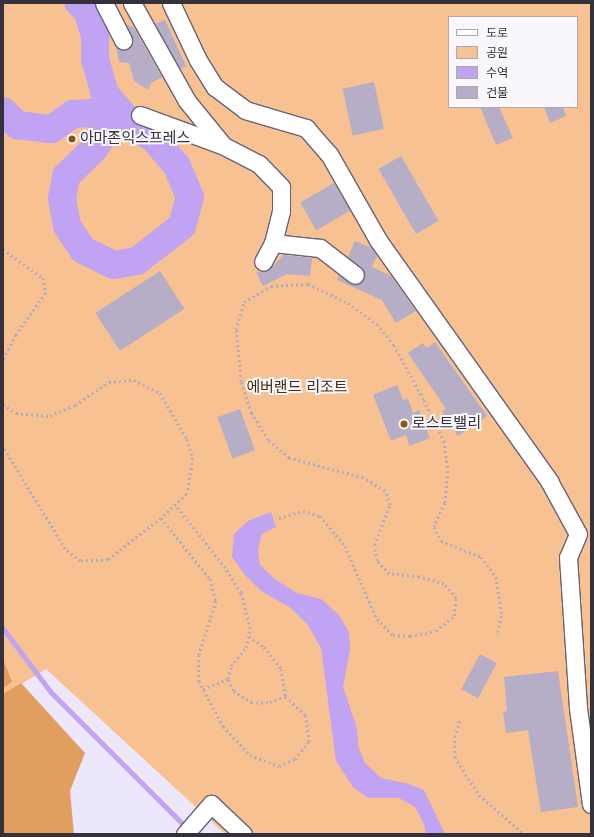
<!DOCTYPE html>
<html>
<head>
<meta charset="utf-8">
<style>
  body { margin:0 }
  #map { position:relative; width:594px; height:837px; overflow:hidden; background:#ede7fb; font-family:Jost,"Noto Sans KR",sans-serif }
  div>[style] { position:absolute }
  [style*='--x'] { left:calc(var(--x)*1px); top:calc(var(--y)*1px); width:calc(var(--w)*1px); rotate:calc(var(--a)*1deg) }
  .green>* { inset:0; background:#f7c191 }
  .forest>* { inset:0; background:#e29e5e }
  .water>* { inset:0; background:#c0a3f2 }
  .stream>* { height:4.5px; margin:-2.25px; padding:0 2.25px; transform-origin:2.25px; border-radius:2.25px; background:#c0a3f2 }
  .river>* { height:28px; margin:-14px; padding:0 14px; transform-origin:14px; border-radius:14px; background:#c0a3f2 }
  .building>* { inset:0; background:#b6aec6; transform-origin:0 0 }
  .path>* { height:2.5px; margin-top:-1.25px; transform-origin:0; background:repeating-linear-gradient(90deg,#b2acbd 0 2px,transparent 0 5px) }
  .roads { filter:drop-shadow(1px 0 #696278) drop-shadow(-1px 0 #696278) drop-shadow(0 1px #696278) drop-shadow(0 -1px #696278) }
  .minor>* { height:17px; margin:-8.5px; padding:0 8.5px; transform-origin:8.5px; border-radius:8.5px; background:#fff }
  .dots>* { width:11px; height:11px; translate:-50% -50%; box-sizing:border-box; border:2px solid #f9f7fc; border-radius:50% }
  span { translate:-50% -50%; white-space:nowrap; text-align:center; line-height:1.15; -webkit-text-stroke:4px #f9f7fc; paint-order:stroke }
  .poi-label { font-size:15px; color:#35313b }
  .left { translate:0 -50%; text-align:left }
  .park-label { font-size:15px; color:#492d12 }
  .frame { position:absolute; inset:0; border:4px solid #35313b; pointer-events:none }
  .legend { position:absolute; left:448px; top:16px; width:130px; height:92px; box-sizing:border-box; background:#f9f7fc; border:1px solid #aba8af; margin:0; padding:5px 7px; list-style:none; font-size:12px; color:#35313b }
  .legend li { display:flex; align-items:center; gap:8px; height:20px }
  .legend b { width:20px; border:1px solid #aba8af }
</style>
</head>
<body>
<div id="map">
  <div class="green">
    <div style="clip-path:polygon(evenodd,3px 3px,591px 3px,591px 834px,225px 834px,46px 669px,3px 695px,3px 3px,449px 17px,577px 17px,577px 107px,449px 107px,449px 17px)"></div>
  </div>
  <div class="forest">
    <div style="clip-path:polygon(3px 659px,12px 682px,3px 688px)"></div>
    <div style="clip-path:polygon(21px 683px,85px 753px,70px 791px,74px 834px,3px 834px,3px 694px)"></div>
  </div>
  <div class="water">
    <div style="clip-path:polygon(271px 512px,276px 527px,262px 534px,258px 549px,260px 565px,276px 580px,297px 593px,321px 599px,339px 615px,349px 632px,350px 649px,343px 687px,357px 728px,358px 746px,365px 763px,381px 778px,409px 784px,424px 790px,445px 834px,426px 834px,424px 824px,415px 807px,399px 798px,368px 798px,353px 787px,336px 761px,321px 648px,308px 625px,291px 608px,261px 591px,244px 574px,232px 557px,234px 534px,248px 521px)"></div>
  </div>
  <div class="stream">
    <div style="--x:3;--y:628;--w:80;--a:53.1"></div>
    <div style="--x:51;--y:692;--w:192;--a:45"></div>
  </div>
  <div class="river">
    <div style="--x:3;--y:111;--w:20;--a:45"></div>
    <div style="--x:17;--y:125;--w:35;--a:7"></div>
    <div style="--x:52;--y:129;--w:26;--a:-36"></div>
    <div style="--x:73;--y:114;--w:21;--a:-3"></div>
    <div style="--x:94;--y:113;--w:11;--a:45"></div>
    <div style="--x:102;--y:121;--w:12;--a:76"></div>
    <div style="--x:105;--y:133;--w:21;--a:125"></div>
    <div style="--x:93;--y:150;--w:37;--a:136"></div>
    <div style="--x:66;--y:176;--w:22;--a:100"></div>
    <div style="--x:62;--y:198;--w:28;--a:80"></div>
    <div style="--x:67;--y:226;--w:29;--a:56"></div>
    <div style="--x:83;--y:250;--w:34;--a:26"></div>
    <div style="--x:114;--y:265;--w:23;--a:-10"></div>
    <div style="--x:137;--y:261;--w:57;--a:-37.9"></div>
    <div style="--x:182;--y:226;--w:30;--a:-75"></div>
    <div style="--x:190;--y:197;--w:34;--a:-113"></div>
    <div style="--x:177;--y:166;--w:35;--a:-130"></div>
    <div style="--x:154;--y:139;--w:25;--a:-148"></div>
    <div style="--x:133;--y:126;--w:43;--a:-131.2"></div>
    <div style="--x:105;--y:94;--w:36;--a:-106"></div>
    <div style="--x:95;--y:59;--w:23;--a:-90"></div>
    <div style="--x:95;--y:36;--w:27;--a:-107"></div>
    <div style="--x:87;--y:10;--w:11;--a:-139"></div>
  </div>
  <div class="building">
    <div style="clip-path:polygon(165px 20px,186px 66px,180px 69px,155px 24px)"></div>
    <div style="clip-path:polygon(127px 24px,134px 28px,162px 77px,151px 83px,148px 90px,134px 81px,129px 63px,119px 62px,116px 47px,127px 49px,133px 41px)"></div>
    <div style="left:374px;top:82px;width:48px;height:32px;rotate:78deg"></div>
    <div style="clip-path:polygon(480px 107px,499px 107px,513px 138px,496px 145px)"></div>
    <div style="clip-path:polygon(544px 107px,563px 107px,566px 116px,550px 123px)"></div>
    <div style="left:401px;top:156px;width:75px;height:26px;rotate:60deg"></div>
    <div style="left:334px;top:183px;width:32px;height:39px;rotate:60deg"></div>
    <div style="clip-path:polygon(355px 241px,372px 248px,377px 256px,372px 267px,391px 276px,416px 311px,396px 323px,382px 300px,337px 280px,339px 275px,354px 285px,363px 281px,364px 271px,348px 257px)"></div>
    <div style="clip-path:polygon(284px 255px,312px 258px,310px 276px,287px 274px,263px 286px,256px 272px,268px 271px)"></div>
    <div style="left:160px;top:271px;width:45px;height:77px;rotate:57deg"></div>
    <div style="clip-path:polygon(435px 342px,487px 416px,458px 436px,442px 412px,446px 409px,408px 353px,423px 343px,427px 348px)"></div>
    <div style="clip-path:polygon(397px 385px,403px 400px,408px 399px,413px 413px,419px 410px,430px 438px,409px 446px,406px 435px,391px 441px,373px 395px)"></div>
    <div style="left:240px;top:409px;width:44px;height:24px;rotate:70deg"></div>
    <div style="left:480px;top:654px;width:19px;height:40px;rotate:28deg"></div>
    <div style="clip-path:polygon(558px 671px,578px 807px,541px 812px,528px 730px,506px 733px,503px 712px,507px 711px,504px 677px)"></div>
  </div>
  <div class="path">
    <div style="--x:3;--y:249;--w:49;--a:35.9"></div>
    <div style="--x:43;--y:278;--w:15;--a:79"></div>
    <div style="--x:46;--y:293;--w:52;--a:125.5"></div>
    <div style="--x:16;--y:335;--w:28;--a:117"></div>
    <div style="--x:3;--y:404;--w:16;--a:35"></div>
    <div style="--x:16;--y:413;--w:34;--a:5"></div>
    <div style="--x:50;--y:416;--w:27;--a:-24"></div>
    <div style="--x:75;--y:405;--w:41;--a:-34.1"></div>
    <div style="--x:109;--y:382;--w:25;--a:-5"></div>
    <div style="--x:134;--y:380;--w:29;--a:27"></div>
    <div style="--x:160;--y:393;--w:53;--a:59.6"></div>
    <div style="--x:187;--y:439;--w:20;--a:72"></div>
    <div style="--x:193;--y:458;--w:36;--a:99"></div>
    <div style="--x:187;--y:494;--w:35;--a:137"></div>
    <div style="--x:161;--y:518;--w:68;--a:141.6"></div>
    <div style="--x:108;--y:560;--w:28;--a:178"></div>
    <div style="--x:80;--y:561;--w:19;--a:-141"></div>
    <div style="--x:65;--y:549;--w:119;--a:-121.3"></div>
    <div style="--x:161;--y:518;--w:78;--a:51.2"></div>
    <div style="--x:210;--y:579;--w:23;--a:75"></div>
    <div style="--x:216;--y:601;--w:57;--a:107.5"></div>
    <div style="--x:199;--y:655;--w:26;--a:90"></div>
    <div style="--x:199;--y:681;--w:51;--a:61.9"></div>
    <div style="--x:223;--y:726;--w:40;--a:47"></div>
    <div style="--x:250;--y:755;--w:31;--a:21"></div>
    <div style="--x:279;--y:766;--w:17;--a:-24"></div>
    <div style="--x:295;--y:759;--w:22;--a:-51"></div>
    <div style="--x:309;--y:742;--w:27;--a:-98"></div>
    <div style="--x:305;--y:715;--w:26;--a:-137"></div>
    <div style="--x:286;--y:697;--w:19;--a:162"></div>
    <div style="--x:268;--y:703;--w:16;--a:180"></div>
    <div style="--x:252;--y:703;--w:22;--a:-148"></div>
    <div style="--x:233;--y:691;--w:13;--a:-113"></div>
    <div style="--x:228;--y:679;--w:13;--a:-77"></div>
    <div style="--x:231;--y:666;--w:23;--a:-50"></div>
    <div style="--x:246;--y:648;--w:19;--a:-78"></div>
    <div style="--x:250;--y:629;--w:37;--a:-104"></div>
    <div style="--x:241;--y:593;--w:30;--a:-123"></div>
    <div style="--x:225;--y:568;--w:80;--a:-128.4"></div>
    <div style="--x:279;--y:518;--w:25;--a:-16"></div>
    <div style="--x:303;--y:511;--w:18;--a:16"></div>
    <div style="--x:320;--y:516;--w:39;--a:50"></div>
    <div style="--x:345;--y:546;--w:80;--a:66.3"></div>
    <div style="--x:377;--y:619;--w:23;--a:45"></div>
    <div style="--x:393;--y:635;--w:17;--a:3"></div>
    <div style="--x:410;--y:636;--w:26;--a:-11"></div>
    <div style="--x:436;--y:631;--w:23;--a:-40"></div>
    <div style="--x:454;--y:616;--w:18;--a:-84"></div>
    <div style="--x:456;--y:598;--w:18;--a:-131"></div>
    <div style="--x:444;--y:584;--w:26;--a:-164"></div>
    <div style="--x:419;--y:577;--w:30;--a:-174"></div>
    <div style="--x:389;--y:574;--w:18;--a:-133"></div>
    <div style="--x:377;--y:561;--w:16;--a:-101"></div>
    <div style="--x:374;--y:545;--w:43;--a:-68.2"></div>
    <div style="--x:390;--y:505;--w:15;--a:-110"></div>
    <div style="--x:385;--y:491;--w:26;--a:-149"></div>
    <div style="--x:363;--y:478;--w:77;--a:-164.9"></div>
    <div style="--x:289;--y:458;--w:28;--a:-139"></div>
    <div style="--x:268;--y:440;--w:32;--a:-122"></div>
    <div style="--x:251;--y:413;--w:33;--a:-108"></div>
    <div style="--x:241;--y:382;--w:52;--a:-95.5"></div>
    <div style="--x:236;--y:330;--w:29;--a:-74"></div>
    <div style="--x:244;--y:302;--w:31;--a:-31"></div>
    <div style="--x:271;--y:286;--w:37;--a:-3"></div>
    <div style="--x:308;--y:284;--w:44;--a:25.4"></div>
    <div style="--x:348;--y:303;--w:36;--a:36"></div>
    <div style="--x:377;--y:324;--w:27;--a:51"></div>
    <div style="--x:394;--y:345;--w:63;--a:61.4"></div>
    <div style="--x:424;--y:400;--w:46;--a:64"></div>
    <div style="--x:444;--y:441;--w:30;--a:82"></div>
    <div style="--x:448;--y:471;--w:32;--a:95"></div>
    <div style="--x:445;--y:503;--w:26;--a:115"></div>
    <div style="--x:434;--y:527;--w:16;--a:63"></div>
    <div style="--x:441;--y:541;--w:43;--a:21.8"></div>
    <div style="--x:481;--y:557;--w:25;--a:53"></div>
    <div style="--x:496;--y:577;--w:39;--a:81"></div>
    <div style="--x:502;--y:616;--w:20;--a:105"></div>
    <div style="--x:249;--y:636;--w:19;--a:36"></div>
    <div style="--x:264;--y:647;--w:28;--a:52"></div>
    <div style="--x:281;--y:669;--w:28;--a:80"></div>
    <div style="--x:203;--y:689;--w:27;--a:-22"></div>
    <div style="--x:460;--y:721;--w:16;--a:108"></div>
    <div style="--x:455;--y:736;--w:21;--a:90"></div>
    <div style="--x:455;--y:757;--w:45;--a:57.7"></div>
    <div style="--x:479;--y:795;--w:60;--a:40.9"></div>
  </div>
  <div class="roads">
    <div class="minor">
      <div style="--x:104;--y:3;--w:42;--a:62.8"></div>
      <div style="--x:132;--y:3;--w:112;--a:60.7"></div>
      <div style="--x:187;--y:101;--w:55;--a:50.9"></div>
      <div style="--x:171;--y:3;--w:63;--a:64.7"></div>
      <div style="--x:198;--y:60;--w:32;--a:58"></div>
      <div style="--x:215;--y:87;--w:38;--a:37"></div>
      <div style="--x:245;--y:110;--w:64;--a:16.4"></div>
      <div style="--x:306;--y:128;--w:35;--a:49"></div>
      <div style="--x:329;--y:154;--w:99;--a:60.3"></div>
      <div style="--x:378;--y:240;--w:296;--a:54.6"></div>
      <div style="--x:549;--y:481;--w:60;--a:61.3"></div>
      <div style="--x:578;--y:534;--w:25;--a:113"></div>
      <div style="--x:568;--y:557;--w:151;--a:86.2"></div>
      <div style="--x:578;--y:708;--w:97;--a:82.3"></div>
      <div style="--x:140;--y:115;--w:87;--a:20.1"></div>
      <div style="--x:222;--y:145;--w:42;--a:27.2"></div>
      <div style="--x:259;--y:164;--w:32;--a:46"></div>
      <div style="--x:281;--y:187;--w:24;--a:90"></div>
      <div style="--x:281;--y:211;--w:33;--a:104"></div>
      <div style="--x:273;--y:243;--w:21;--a:118"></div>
      <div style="--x:273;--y:243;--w:47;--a:6.1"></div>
      <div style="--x:320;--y:248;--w:44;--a:37.6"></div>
      <div style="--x:185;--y:834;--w:40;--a:-49"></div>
      <div style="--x:211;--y:804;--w:44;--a:43.2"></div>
    </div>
  </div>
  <div class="dots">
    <div style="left:72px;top:139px;background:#8e530f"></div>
    <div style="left:404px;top:424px;background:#8e530f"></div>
  </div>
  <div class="poi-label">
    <span class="left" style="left:80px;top:139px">아마존익스프레스</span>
    <span class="left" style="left:412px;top:424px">로스트밸리</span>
  </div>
  <div class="park-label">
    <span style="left:297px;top:388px">에버랜드 리조트</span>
  </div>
  <div class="frame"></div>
  <ul class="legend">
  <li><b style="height:5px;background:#fff"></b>도로</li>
  <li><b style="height:11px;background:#f7c191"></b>공원</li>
  <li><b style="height:11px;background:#c0a3f2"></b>수역</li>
  <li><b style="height:11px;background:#b6aec6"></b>건물</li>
  </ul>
</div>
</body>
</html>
